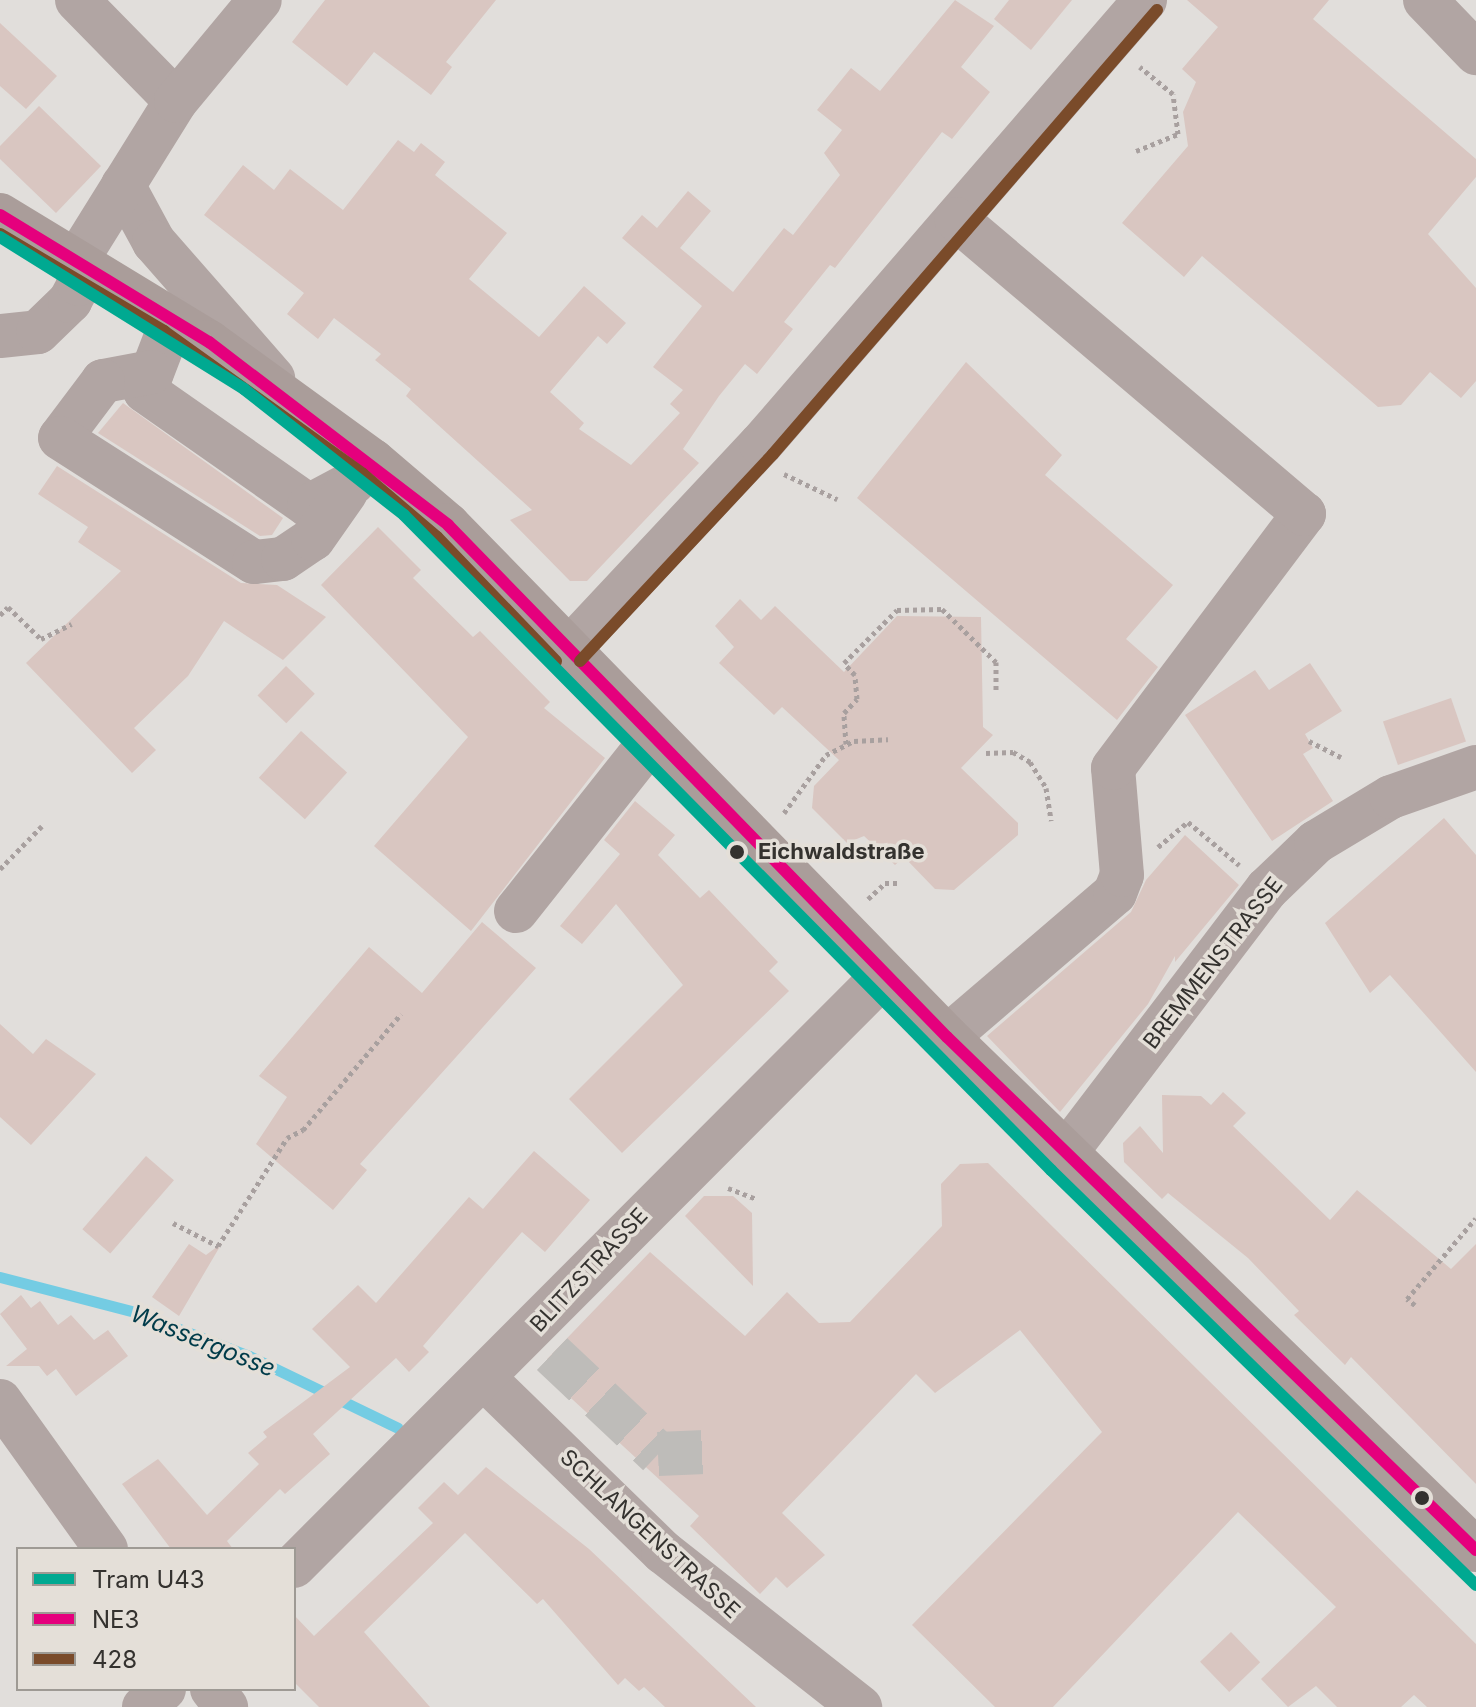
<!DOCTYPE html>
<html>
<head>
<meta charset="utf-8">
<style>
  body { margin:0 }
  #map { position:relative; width:1476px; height:1707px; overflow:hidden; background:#e1dedb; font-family:Inter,sans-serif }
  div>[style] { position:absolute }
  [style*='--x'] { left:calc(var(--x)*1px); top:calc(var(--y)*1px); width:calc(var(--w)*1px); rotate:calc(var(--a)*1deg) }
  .stream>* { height:11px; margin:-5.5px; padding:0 5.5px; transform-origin:5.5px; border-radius:5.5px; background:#74cce3 }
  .building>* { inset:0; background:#d9c6c1; transform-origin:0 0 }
  .minor-tunnel>* { height:44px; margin-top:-22px; transform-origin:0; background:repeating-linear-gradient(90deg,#bebcb9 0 44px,transparent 0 66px) }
  .path>* { height:5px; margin-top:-2.5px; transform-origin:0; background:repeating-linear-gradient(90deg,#a8a09f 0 4px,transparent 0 8px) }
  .minor>* { height:44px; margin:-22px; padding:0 22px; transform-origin:22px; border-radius:22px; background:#b1a5a3 }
  .major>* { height:44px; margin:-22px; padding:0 22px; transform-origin:22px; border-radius:22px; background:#aa9d9a }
  .bus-1>* { height:12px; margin:-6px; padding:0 6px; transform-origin:6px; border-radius:6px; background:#e5007d }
  .bus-2>* { height:12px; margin:-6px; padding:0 6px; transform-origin:6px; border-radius:6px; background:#7a4b2a }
  .tram-1>* { height:12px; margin:-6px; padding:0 6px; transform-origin:6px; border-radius:6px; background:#00a991 }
  .dots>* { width:22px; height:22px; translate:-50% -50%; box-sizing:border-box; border:4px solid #e4dfd8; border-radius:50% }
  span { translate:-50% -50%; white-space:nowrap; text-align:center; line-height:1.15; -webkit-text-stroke:7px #e4dfd8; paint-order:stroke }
  .stop-label { font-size:22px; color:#34322f; font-weight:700 }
  .left { translate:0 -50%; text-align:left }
  .street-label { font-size:22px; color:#34322f }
  .water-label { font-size:24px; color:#003b49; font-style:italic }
  .legend { position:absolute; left:16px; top:1547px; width:280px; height:144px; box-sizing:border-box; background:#e4dfd8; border:2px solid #9e9a94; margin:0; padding:10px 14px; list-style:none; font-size:24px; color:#34322f }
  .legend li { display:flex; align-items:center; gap:16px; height:40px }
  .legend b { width:40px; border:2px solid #9e9a94 }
</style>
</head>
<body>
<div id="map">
  <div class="stream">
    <div style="--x:0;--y:1277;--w:139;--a:14.5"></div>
    <div style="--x:135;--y:1312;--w:122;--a:21.1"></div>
    <div style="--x:249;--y:1356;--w:165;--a:25.8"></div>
  </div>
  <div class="building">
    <div style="clip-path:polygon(325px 0,496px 0,446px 62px,452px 67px,431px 95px,374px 52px,347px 86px,292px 42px)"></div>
    <div style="clip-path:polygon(955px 0,994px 26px,961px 67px,990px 92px,952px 139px,942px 132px,835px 268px,830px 265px,784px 322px,793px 329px,757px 374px,745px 364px,719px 396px,683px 449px,699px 463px,587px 581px,570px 581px,510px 520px,532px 510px,406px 396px,411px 389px,375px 360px,381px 354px,334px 318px,318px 339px,287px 314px,304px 293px,204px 215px,243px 165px,274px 190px,290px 169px,343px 210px,398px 140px,414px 152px,421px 143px,445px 162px,435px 175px,507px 233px,469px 279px,539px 337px,584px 286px,626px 323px,607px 344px,598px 336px,550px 392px,584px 423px,579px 429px,631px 465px,680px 413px,670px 404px,683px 390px,653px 367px,702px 306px,622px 238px,642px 215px,657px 228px,688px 191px,711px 211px,680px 248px,733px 292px,784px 228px,793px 235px,840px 175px,824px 153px,842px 130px,817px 110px,851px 68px,880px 91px)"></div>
    <div style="clip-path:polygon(1009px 0,1072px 0,1031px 50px,994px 19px)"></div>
    <div style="clip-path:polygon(1187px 0,1329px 0,1313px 19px,1476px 159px,1476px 177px,1428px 234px,1476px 288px,1476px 381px,1461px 398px,1430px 372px,1401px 405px,1378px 407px,1202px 256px,1184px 277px,1122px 223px,1188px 146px,1183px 112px,1196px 82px,1182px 69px,1218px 27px)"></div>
    <div style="clip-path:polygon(0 23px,57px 76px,26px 109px,0 86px)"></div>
    <div style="clip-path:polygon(39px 106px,101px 166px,56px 213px,0 159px,0 146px)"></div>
    <div style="clip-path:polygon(966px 362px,1062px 455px,1045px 475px,1173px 585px,1126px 639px,1158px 667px,1117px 720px,857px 498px)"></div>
    <div style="clip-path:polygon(123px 403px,283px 518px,272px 535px,260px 536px,98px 433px)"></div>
    <div style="clip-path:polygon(57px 466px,241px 583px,277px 585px,326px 617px,283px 660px,224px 621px,188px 676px,134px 728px,156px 750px,132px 773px,26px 663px,121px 571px,78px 542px,88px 527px,38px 494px)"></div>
    <div style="clip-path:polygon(378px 527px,421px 570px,413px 578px,473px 637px,480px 631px,550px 702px,544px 708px,605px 758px,471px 931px,374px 846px,468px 737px,321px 585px)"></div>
    <div style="clip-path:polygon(740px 599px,761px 620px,775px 606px,844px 672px,897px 616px,981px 617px,983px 727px,993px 735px,961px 768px,1018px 823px,1018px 835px,954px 890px,935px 889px,904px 857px,895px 865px,864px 836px,847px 843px,812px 808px,814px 786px,839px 760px,782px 707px,774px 715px,719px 663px,734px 647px,715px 626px)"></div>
    <div style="clip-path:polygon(1310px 663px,1342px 711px,1305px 734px,1313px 748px,1303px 754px,1333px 801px,1272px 841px,1185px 715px,1255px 670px,1269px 690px)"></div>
    <div style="left:286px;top:666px;width:40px;height:41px;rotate:44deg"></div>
    <div style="left:1451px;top:698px;width:46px;height:72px;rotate:71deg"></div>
    <div style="left:301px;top:731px;width:62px;height:63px;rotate:42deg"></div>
    <div style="clip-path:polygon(635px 801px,675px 835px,658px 855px,700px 898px,709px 890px,778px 962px,769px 971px,789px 991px,622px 1153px,569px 1099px,683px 985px,616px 904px,582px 944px,560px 926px,620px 854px,604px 840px)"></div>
    <div style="clip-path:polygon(1444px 818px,1476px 855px,1476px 1072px,1390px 975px,1370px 993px,1325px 923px)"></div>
    <div style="clip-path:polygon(1185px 835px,1239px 885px,1175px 962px,1175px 956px,1148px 1004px,1060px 1112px,987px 1036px,1131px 912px,1146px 880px)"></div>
    <div style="clip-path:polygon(482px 922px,536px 968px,360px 1164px,367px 1170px,333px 1210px,256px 1144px,287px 1097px,259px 1076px,369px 947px,422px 993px)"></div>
    <div style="clip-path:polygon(0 1024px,33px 1054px,46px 1039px,96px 1074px,31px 1145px,0 1117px)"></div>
    <div style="clip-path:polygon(1223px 1092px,1246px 1113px,1233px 1126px,1330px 1220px,1357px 1190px,1451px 1269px,1476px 1244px,1476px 1484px,1351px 1357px,1345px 1365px,1294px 1315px,1299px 1311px,1248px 1258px,1168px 1193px,1162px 1199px,1124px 1162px,1123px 1143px,1140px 1126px,1163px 1153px,1162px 1095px,1201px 1096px,1211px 1105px)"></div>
    <div style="clip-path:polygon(534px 1151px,590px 1200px,545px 1252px,522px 1232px,423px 1346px,429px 1352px,409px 1372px,396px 1358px,313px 1434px,330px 1454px,285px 1494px,280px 1489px,227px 1541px,233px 1549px,171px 1549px,122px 1484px,158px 1459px,207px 1515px,259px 1464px,248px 1453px,267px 1437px,263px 1432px,350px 1367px,312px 1329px,358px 1285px,376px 1303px,469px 1197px,483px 1209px)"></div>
    <div style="left:146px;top:1156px;width:37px;height:97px;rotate:41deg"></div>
    <div style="clip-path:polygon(988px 1163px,1476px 1644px,1476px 1707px,1427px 1707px,1414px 1695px,1401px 1707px,1337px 1707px,1316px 1686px,1288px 1707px,1261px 1679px,1336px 1607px,1238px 1512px,1053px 1707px,995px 1707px,912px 1625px,1102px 1432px,1020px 1330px,935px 1393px,916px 1374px,782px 1513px,825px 1555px,787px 1588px,776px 1577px,760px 1594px,690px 1526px,699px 1516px,547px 1376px,547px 1359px,650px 1252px,745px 1336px,787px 1292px,819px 1323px,850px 1322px,942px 1226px,941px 1184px,960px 1164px)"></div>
    <div style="clip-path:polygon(704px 1196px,733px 1196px,752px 1213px,753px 1286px,685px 1216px)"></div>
    <div style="clip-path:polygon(222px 1243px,179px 1316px,152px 1297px,189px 1244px,206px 1255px)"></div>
    <div style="clip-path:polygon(21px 1295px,31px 1308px,40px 1301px,58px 1325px,71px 1315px,94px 1340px,108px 1330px,128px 1356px,76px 1396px,56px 1369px,47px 1376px,39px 1366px,6px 1366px,27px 1349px,0 1314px)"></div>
    <div style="clip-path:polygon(486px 1467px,589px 1549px,756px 1707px,665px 1707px,644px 1687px,639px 1691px,625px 1678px,618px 1685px,543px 1599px,537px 1604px,465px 1533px,364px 1632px,430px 1707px,319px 1707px,294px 1682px,294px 1615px,314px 1636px,433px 1523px,418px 1508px,444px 1482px,458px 1495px)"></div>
    <div style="left:1231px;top:1632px;width:42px;height:43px;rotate:46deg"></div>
  </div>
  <div class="minor-tunnel">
    <div style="--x:552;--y:1354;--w:146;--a:43.3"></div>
    <div style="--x:658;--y:1454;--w:47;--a:-2.4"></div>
  </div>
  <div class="path">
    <div style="--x:1136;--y:151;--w:45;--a:-22"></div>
    <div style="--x:1178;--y:134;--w:40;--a:-97.1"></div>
    <div style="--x:1173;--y:94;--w:43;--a:-140.7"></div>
    <div style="--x:784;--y:474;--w:59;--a:25.3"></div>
    <div style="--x:0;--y:615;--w:11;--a:-45"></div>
    <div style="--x:8;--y:607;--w:46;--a:44.1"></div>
    <div style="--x:41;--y:639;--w:34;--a:-26"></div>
    <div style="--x:1309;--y:741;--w:36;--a:27"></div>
    <div style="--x:846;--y:744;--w:31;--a:-94"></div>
    <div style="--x:844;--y:713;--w:19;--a:-47"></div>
    <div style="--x:857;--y:699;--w:24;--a:-95"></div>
    <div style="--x:855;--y:675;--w:16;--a:-133"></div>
    <div style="--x:844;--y:663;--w:75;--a:-45"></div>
    <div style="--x:897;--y:610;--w:45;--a:-1.3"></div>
    <div style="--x:942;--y:609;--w:76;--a:44.5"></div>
    <div style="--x:996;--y:662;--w:31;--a:90"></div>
    <div style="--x:986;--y:753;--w:27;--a:-2"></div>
    <div style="--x:1013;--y:752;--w:20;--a:30"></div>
    <div style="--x:1030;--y:762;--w:31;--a:58"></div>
    <div style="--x:1046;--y:788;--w:33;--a:81"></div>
    <div style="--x:784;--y:813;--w:72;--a:-54.1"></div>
    <div style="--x:826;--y:755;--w:31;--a:-27"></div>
    <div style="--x:854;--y:741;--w:34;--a:-3"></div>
    <div style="--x:1158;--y:847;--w:39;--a:-40"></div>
    <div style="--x:1188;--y:822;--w:67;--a:40.1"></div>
    <div style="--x:0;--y:869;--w:60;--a:-45.7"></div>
    <div style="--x:868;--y:899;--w:23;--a:-43"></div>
    <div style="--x:885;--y:883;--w:14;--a:0"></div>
    <div style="--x:728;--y:1188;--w:30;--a:21"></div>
    <div style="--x:173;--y:1223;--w:51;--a:27.1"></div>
    <div style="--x:218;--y:1246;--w:128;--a:-57.4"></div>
    <div style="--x:287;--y:1138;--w:18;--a:-27"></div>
    <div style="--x:303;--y:1130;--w:152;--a:-49.8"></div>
    <div style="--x:1415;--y:1305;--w:10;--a:-143"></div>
    <div style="--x:1407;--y:1299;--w:106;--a:-49.6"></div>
  </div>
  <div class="minor">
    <div style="--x:77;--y:0;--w:141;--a:45.6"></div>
    <div style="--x:1425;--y:0;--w:74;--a:46.1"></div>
    <div style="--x:123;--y:185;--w:65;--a:61.5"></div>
    <div style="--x:154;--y:242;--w:181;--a:48.8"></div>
    <div style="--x:173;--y:318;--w:78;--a:111"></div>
    <div style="--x:145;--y:391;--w:200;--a:35"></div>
    <div style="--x:309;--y:506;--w:51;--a:-28.1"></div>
    <div style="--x:0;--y:336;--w:38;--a:-6"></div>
    <div style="--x:38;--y:332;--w:45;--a:-44.1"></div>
    <div style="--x:70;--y:301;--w:19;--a:-62"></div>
    <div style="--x:79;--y:284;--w:24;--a:-95"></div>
    <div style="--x:77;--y:260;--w:187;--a:-58.1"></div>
    <div style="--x:176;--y:101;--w:131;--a:-50.3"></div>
    <div style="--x:152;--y:372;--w:50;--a:169.6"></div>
    <div style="--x:103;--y:381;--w:71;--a:127"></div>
    <div style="--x:60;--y:438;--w:230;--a:32.6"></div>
    <div style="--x:254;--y:562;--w:29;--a:-6"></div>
    <div style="--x:283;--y:559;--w:36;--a:-34"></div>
    <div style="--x:313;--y:539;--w:57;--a:-54.9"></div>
    <div style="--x:568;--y:650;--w:282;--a:-46.9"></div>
    <div style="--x:761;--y:444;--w:587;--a:-49.14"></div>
    <div style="--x:516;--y:911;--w:221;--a:-51.6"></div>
    <div style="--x:947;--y:1037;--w:221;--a:-40.6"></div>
    <div style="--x:1115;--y:893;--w:19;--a:-69"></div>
    <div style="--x:1122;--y:875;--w:107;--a:-94.8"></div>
    <div style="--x:1113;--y:768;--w:318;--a:-53.1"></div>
    <div style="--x:1304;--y:514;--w:456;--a:-139.7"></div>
    <div style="--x:1065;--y:1154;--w:333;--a:-52.7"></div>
    <div style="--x:1267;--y:889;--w:68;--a:-43.8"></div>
    <div style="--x:1316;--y:842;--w:87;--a:-31"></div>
    <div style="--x:1391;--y:797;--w:90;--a:-19.4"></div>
    <div style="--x:486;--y:1380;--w:247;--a:44.2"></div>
    <div style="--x:663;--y:1552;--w:251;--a:38.2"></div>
    <div style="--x:0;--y:1401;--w:182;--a:54.4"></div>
    <div style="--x:294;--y:1566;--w:835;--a:-45.05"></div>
    <div style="--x:212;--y:1689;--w:23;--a:52"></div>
    <div style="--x:144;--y:1707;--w:27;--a:-42"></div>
  </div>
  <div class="major">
    <div style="--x:0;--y:215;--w:245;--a:31.3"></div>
    <div style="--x:209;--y:342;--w:203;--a:36"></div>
    <div style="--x:373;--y:461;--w:99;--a:40.5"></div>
    <div style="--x:448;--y:525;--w:715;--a:45.74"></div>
    <div style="--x:947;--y:1037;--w:737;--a:44.12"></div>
  </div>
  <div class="bus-1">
    <div style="--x:0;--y:215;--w:245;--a:31.3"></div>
    <div style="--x:209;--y:342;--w:301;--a:37.4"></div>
    <div style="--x:448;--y:525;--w:715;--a:45.74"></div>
    <div style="--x:947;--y:1037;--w:737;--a:44.12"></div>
  </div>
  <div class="bus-2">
    <div style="--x:0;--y:234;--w:191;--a:30.6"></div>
    <div style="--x:164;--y:331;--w:245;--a:35.7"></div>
    <div style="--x:363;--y:474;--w:97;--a:40.4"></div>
    <div style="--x:437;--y:537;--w:172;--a:46.2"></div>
    <div style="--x:580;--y:661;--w:283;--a:-47"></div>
    <div style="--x:773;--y:454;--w:587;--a:-49.14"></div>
  </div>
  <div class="tram-1">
    <div style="--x:0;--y:237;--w:287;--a:31.9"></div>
    <div style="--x:244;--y:389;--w:204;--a:38.2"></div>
    <div style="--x:404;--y:515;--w:921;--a:45.35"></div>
    <div style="--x:1051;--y:1170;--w:594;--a:44.32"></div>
  </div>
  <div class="dots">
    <div style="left:737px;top:852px;background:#34322f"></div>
    <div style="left:1422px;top:1498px;background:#34322f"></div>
  </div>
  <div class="stop-label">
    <span class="left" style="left:758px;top:852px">Eichwaldstraße</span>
  </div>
  <div class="street-label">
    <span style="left:1213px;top:963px;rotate:-52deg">BREMMENSTRASSE</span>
    <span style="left:589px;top:1270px;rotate:-47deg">BLITZSTRASSE</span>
    <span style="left:650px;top:1534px;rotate:43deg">SCHLANGENSTRASSE</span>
  </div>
  <div class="water-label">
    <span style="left:203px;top:1341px;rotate:22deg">Wassergosse</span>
  </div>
  <ul class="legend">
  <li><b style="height:10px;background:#00a991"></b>Tram U43</li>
  <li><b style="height:10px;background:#e5007d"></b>NE3</li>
  <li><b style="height:10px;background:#7a4b2a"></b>428</li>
  </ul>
</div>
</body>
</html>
